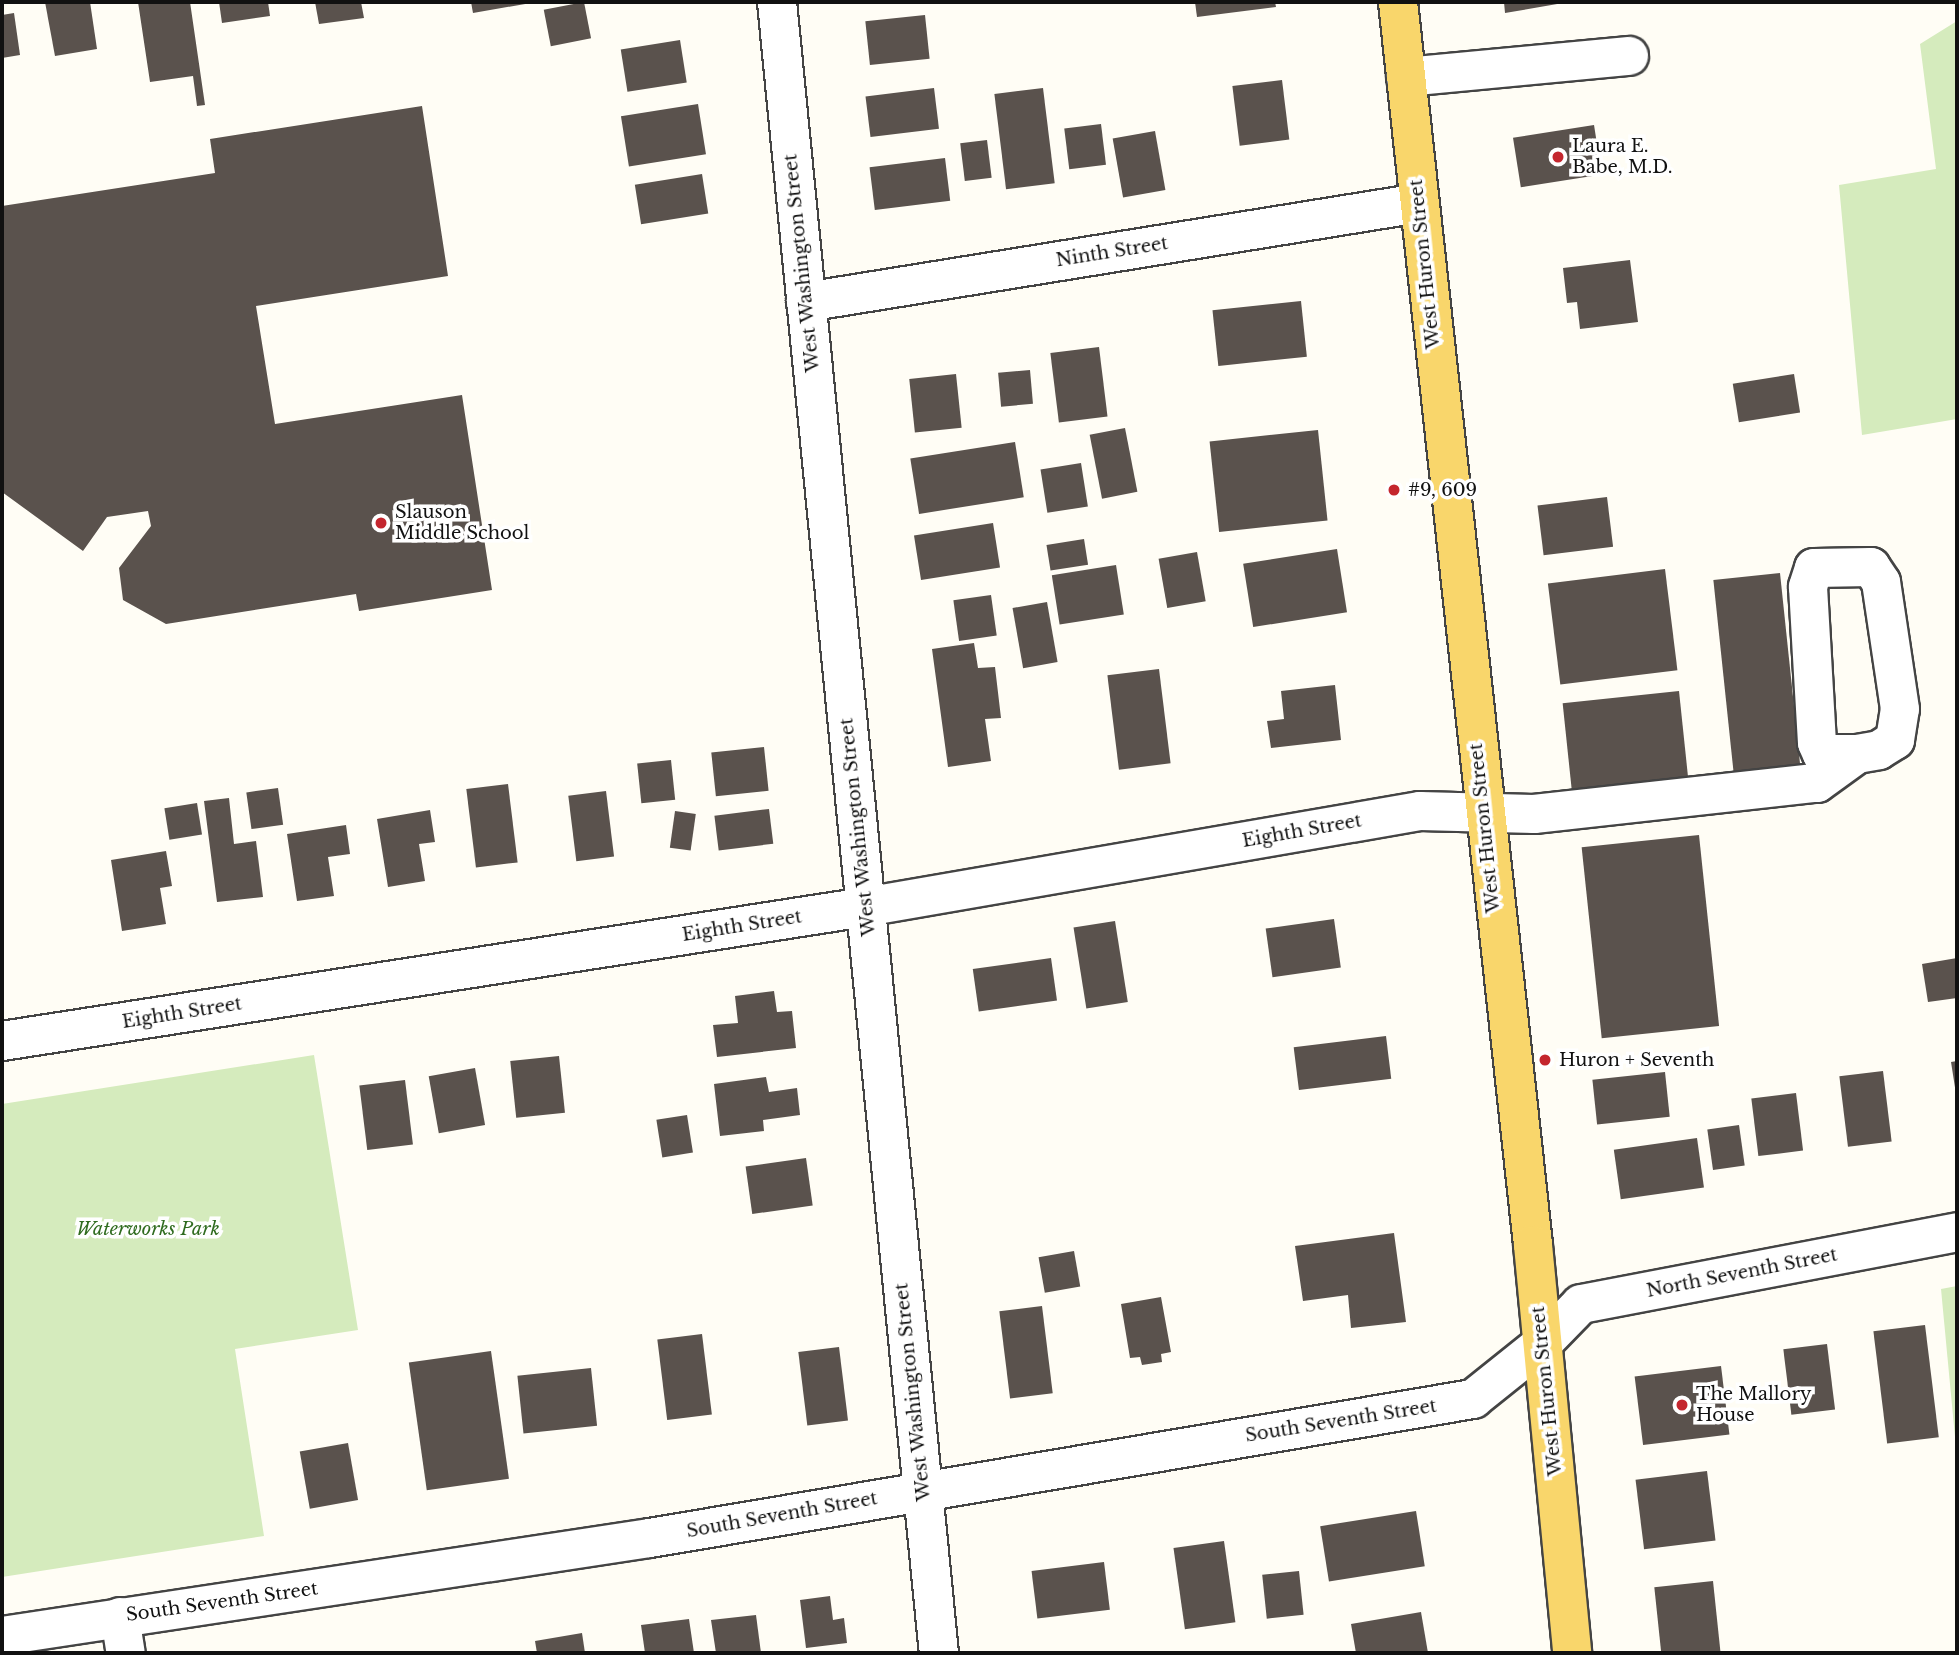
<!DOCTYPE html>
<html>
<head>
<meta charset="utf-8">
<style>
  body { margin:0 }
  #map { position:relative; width:1959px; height:1655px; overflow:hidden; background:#fffdf5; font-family:"Libre Baskerville",serif }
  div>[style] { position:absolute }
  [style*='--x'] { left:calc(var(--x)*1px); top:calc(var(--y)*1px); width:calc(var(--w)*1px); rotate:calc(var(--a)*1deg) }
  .green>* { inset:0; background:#d5ebbd }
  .building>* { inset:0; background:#5a524d; transform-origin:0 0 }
  .roads { filter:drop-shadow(2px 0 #444) drop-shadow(-2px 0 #444) drop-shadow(0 2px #444) drop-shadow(0 -2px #444) }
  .minor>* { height:38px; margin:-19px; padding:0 19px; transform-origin:19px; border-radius:19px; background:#fff }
  .major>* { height:38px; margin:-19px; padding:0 19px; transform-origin:19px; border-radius:19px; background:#f9d66b }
  .dots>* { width:19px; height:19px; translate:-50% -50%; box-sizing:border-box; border:4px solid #fff; border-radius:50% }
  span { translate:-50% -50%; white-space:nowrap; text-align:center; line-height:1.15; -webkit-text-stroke:7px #fff; paint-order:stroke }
  .poi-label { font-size:18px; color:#111 }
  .left { translate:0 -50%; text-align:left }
  .street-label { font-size:18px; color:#111 }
  .park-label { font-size:18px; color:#2f6b1f; font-style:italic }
  .frame { position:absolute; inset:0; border:4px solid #111; pointer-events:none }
</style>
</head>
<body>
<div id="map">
  <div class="green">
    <div style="clip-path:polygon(1957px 21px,1957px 419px,1862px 435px,1839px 185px,1936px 169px,1920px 44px)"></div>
    <div style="clip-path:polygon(314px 1055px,358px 1330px,235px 1349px,264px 1536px,2px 1577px,2px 1104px)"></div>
    <div style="clip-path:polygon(1957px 1286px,1957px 1458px,1941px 1289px)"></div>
  </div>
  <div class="building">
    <div style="clip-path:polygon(45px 2px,90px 2px,97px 49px,55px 56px)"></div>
    <div style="clip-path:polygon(138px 2px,190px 2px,205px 105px,197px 106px,193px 76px,150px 82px)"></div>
    <div style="clip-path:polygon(219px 2px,268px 2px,270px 16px,222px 23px)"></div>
    <div style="clip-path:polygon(315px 2px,361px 2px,364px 18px,319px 24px)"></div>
    <div style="clip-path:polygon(471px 2px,531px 2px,531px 3px,473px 13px)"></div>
    <div style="left:584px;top:2px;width:37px;height:41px;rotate:79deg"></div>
    <div style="clip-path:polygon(1195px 2px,1275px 2px,1276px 7px,1197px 17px)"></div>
    <div style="clip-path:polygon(1504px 2px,1563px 2px,1563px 3px,1505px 13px)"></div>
    <div style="clip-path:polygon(14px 13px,20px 55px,2px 58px,2px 15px)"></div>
    <div style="left:925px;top:15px;width:44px;height:60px;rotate:84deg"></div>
    <div style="left:680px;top:40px;width:43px;height:60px;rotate:81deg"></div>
    <div style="left:1282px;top:80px;width:60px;height:50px;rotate:83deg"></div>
    <div style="left:934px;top:88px;width:41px;height:69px;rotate:83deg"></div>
    <div style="left:1043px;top:88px;width:96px;height:49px;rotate:83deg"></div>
    <div style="left:698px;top:104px;width:51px;height:78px;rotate:81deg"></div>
    <div style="clip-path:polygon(422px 106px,448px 276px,256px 306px,275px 424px,462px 395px,492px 590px,359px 611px,356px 594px,166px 624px,123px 600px,119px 568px,151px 526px,148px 511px,107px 517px,83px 551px,2px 492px,2px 206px,215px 173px,210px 139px)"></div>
    <div style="left:1101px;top:124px;width:41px;height:37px;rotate:83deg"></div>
    <div style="left:1594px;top:125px;width:50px;height:82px;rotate:81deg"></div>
    <div style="left:1155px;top:131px;width:60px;height:43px;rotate:80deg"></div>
    <div style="left:987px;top:140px;width:38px;height:27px;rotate:83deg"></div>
    <div style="left:945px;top:158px;width:43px;height:76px;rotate:83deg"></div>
    <div style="left:702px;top:174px;width:40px;height:68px;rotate:81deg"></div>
    <div style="clip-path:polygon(1630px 260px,1638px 322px,1580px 329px,1577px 302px,1567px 303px,1563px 268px)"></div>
    <div style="left:1301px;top:301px;width:56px;height:89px;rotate:84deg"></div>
    <div style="left:1099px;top:347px;width:70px;height:49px;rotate:83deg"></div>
    <div style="left:1030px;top:370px;width:34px;height:32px;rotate:85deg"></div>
    <div style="left:956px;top:374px;width:54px;height:47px;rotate:84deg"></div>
    <div style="left:1794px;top:374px;width:39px;height:62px;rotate:81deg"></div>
    <div style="left:1125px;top:428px;width:65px;height:36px;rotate:79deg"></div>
    <div style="left:1318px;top:430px;width:91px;height:109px;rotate:84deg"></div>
    <div style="left:1015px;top:442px;width:56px;height:106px;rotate:81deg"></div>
    <div style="left:1081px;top:463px;width:44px;height:41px;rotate:81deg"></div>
    <div style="left:1607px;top:497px;width:50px;height:70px;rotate:83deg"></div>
    <div style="left:993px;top:523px;width:45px;height:80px;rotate:81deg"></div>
    <div style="left:1084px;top:539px;width:26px;height:38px;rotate:81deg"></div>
    <div style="left:1337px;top:549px;width:64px;height:95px;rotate:81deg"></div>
    <div style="left:1197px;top:552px;width:50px;height:39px;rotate:80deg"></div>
    <div style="left:1116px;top:565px;width:50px;height:65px;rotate:81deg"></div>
    <div style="left:1665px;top:569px;width:102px;height:118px;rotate:83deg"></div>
    <div style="left:1780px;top:573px;width:199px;height:67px;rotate:84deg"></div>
    <div style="left:991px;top:595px;width:41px;height:38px;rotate:82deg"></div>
    <div style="left:1047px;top:602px;width:61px;height:35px;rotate:80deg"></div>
    <div style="clip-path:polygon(974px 643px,978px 668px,995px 667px,1001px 718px,985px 719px,991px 761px,948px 767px,932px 649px)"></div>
    <div style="left:1159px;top:669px;width:95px;height:52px;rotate:83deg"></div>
    <div style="clip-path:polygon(1335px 685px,1341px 740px,1271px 748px,1267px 721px,1284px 719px,1281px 691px)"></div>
    <div style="left:1679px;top:691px;width:103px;height:117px;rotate:84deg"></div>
    <div style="left:764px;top:747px;width:44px;height:53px;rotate:84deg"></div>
    <div style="left:671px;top:760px;width:40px;height:34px;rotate:84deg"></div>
    <div style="left:508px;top:784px;width:79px;height:42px;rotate:83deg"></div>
    <div style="left:278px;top:788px;width:37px;height:32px;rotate:82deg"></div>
    <div style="left:606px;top:791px;width:66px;height:38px;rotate:83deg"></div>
    <div style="clip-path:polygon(229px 798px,234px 844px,256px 841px,263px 897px,217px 902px,204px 801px)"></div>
    <div style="left:197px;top:803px;width:32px;height:33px;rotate:81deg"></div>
    <div style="left:769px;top:809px;width:35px;height:55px;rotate:83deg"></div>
    <div style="clip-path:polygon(430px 810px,435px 842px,419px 844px,425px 881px,388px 887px,377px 819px)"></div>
    <div style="left:675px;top:811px;width:21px;height:37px;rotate:8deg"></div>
    <div style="clip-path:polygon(346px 825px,350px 854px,328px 857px,334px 896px,297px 901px,287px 834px)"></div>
    <div style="left:1699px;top:835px;width:192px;height:118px;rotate:84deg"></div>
    <div style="clip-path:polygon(166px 851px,172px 886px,160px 888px,166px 924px,122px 931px,111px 860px)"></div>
    <div style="left:1334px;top:919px;width:49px;height:69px;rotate:82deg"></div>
    <div style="left:1115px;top:921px;width:82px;height:42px;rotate:81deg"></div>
    <div style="left:1051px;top:958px;width:43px;height:79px;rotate:82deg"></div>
    <div style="clip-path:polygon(1957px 958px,1957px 998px,1928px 1002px,1922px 964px)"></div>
    <div style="clip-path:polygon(774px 991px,777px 1012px,792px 1011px,796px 1048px,717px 1057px,713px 1025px,738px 1023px,735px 996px)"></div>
    <div style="left:1386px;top:1036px;width:43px;height:93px;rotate:83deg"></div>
    <div style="left:559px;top:1056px;width:57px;height:49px;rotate:84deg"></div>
    <div style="clip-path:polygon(1957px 1061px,1957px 1094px,1956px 1094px,1951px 1062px)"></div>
    <div style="left:475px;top:1068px;width:58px;height:47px;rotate:80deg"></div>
    <div style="left:1883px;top:1071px;width:71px;height:44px;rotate:83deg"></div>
    <div style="left:1665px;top:1072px;width:45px;height:73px;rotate:84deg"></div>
    <div style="clip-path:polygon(766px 1077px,769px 1092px,797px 1088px,800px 1115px,763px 1120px,764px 1131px,720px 1136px,714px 1084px)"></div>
    <div style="left:405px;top:1080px;width:65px;height:46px;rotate:83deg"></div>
    <div style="left:1796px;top:1093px;width:58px;height:45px;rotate:83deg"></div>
    <div style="left:687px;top:1115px;width:38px;height:31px;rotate:81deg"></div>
    <div style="left:1739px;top:1125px;width:41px;height:32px;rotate:82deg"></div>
    <div style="left:1697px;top:1138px;width:50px;height:84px;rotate:82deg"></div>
    <div style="left:806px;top:1158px;width:48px;height:61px;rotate:82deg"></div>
    <div style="clip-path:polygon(1394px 1233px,1406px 1322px,1351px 1328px,1348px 1295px,1303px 1301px,1295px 1246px)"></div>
    <div style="left:1074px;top:1251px;width:36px;height:36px;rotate:80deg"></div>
    <div style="clip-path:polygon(1161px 1297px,1171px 1352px,1161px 1354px,1162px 1362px,1142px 1365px,1140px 1357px,1130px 1358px,1121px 1304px)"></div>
    <div style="left:1042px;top:1306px;width:88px;height:43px;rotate:83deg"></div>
    <div style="left:1925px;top:1325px;width:113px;height:52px;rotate:83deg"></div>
    <div style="left:702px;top:1334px;width:81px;height:45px;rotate:83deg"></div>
    <div style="left:1827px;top:1344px;width:66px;height:44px;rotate:83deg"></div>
    <div style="left:839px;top:1347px;width:74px;height:41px;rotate:83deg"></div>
    <div style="left:491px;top:1351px;width:129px;height:83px;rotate:82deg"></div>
    <div style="left:1721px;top:1366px;width:69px;height:87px;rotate:83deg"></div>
    <div style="left:591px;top:1368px;width:58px;height:74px;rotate:84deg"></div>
    <div style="left:348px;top:1443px;width:58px;height:49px;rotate:80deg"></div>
    <div style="left:1707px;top:1471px;width:70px;height:72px;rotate:83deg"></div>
    <div style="left:1416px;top:1511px;width:56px;height:97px;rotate:81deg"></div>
    <div style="left:1224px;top:1541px;width:82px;height:51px;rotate:82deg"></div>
    <div style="left:1104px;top:1562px;width:48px;height:73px;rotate:83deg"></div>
    <div style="left:1299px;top:1571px;width:44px;height:37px;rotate:84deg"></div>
    <div style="left:1713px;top:1581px;width:72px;height:59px;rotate:84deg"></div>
    <div style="clip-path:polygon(830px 1596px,833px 1620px,844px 1618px,847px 1643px,806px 1648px,800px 1600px)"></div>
    <div style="clip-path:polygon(1421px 1612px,1428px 1653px,1356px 1653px,1351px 1624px)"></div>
    <div style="clip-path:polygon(756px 1615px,761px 1653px,716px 1653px,711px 1620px)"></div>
    <div style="clip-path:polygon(689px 1619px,694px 1653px,645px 1653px,641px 1625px)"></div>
    <div style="clip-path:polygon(582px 1633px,585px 1653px,537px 1653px,535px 1641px)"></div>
  </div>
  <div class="roads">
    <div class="minor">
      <div style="--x:777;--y:2;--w:1659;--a:84.4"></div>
      <div style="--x:1406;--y:77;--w:224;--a:-5.4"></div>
      <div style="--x:806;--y:302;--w:621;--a:-9.17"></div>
      <div style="--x:2;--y:1041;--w:873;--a:-8.83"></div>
      <div style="--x:865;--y:907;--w:563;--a:-9.81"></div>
      <div style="--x:1420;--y:811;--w:114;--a:1.5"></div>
      <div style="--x:1534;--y:814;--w:285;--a:-6.3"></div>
      <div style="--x:1817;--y:783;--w:49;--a:-35.9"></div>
      <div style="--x:1857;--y:754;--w:22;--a:-10"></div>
      <div style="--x:1879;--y:750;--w:19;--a:-32"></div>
      <div style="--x:1895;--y:740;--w:31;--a:-81"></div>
      <div style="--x:1900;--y:709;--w:128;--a:-98.5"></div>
      <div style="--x:1881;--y:582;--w:18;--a:-124"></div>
      <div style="--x:1871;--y:567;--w:57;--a:179"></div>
      <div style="--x:1814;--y:568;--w:20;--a:108"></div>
      <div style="--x:1808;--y:587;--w:156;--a:86.7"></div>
      <div style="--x:1817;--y:743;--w:12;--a:66"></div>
      <div style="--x:1822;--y:754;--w:35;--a:0"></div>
      <div style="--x:120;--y:1617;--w:36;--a:81"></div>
      <div style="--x:2;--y:1636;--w:655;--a:-8.6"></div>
      <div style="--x:650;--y:1538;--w:835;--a:-9.59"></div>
      <div style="--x:1473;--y:1399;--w:90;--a:-38.7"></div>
      <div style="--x:1543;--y:1343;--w:54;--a:-45.7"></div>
      <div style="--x:1581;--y:1304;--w:383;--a:-10.8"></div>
    </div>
    <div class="major">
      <div style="--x:1398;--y:2;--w:1250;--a:83.8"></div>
      <div style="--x:1533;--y:1245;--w:410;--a:84.5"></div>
    </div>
  </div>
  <div class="dots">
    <div style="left:1558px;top:157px;background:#c4262e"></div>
    <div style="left:1394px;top:490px;background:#c4262e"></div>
    <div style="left:381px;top:523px;background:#c4262e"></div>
    <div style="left:1545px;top:1060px;background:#c4262e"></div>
    <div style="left:1682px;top:1405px;background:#c4262e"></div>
  </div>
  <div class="poi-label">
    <span class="left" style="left:1572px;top:157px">Laura E.<br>Babe, M.D.</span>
    <span class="left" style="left:1408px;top:490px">#9, 609</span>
    <span class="left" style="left:395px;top:523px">Slauson<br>Middle School</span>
    <span class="left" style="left:1559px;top:1060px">Huron + Seventh</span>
    <span class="left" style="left:1696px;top:1405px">The Mallory<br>House</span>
  </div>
  <div class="street-label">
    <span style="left:1112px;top:252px;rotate:-9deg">Ninth Street</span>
    <span style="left:802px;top:263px;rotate:-96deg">West Washington Street</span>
    <span style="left:1425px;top:264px;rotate:-96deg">West Huron Street</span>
    <span style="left:858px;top:827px;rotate:-96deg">West Washington Street</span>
    <span style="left:1485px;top:828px;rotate:-96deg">West Huron Street</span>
    <span style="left:1302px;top:831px;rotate:-10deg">Eighth Street</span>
    <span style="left:742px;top:926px;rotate:-9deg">Eighth Street</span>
    <span style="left:182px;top:1013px;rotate:-9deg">Eighth Street</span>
    <span style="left:1742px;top:1273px;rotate:-11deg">North Seventh Street</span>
    <span style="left:1547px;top:1391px;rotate:-96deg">West Huron Street</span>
    <span style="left:913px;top:1392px;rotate:-96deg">West Washington Street</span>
    <span style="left:1341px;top:1421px;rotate:-9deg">South Seventh Street</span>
    <span style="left:782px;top:1515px;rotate:-10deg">South Seventh Street</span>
    <span style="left:222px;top:1602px;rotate:-8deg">South Seventh Street</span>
  </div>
  <div class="park-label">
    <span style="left:148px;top:1229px">Waterworks Park</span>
  </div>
  <div class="frame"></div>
</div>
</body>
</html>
